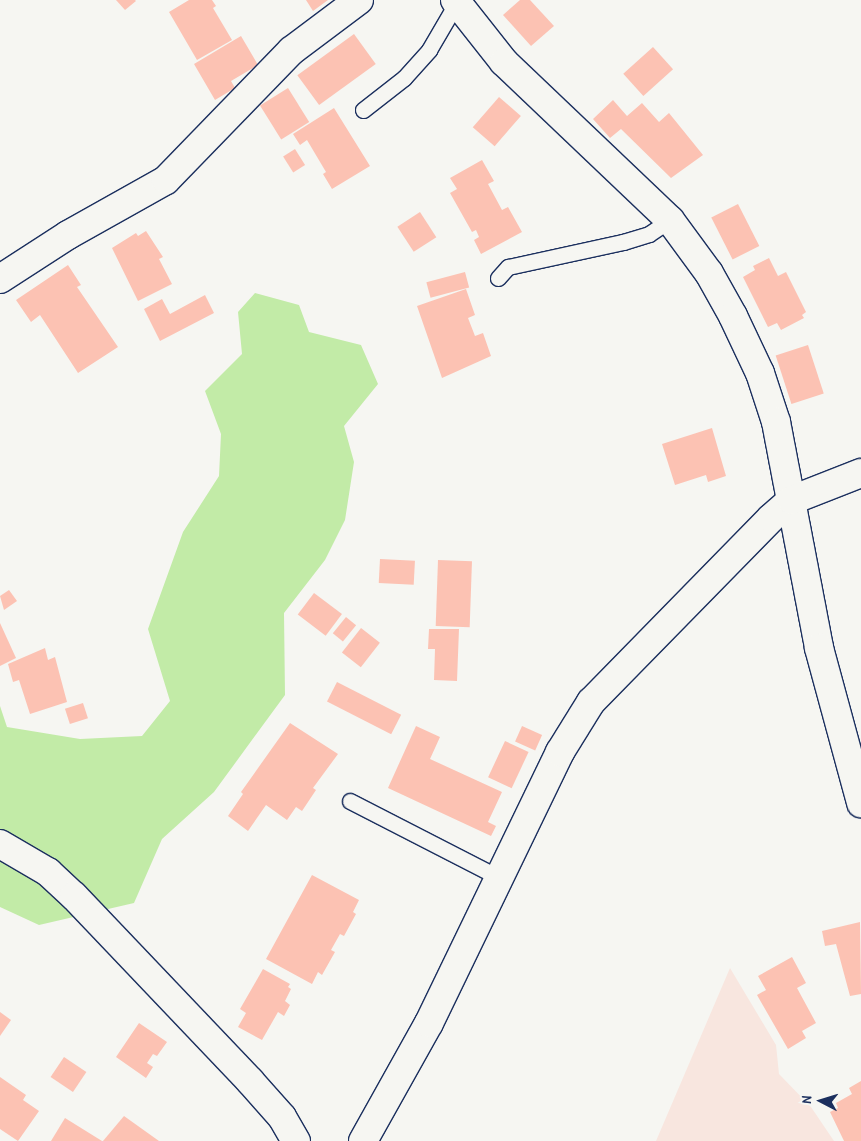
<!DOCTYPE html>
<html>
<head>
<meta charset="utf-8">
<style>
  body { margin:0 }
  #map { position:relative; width:861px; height:1141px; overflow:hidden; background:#f6f6f2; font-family:"Patrick Hand",sans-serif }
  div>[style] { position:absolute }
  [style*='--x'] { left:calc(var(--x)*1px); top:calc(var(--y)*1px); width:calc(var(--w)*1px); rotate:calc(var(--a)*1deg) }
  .built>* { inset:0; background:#f8e6df }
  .green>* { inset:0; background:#c2eba7 }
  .building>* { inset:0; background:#fcc2b3; transform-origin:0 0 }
  .roads { filter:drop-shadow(1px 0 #1b2f5e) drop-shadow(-1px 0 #1b2f5e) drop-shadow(0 1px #1b2f5e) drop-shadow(0 -1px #1b2f5e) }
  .service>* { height:15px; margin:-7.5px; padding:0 7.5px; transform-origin:7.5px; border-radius:7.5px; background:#f6f6f2 }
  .minor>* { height:28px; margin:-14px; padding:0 14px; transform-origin:14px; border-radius:14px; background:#f6f6f2 }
  .tertiary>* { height:28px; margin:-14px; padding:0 14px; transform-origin:14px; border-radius:14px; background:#f6f6f2 }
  span { translate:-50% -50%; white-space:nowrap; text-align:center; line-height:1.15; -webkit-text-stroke:4px #f6f6f2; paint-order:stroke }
  .north { position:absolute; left:796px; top:1076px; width:50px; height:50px; -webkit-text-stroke:4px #f6f6f2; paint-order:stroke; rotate:275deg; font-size:14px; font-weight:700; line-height:20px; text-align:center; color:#1b2f5e }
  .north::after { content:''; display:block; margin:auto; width:18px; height:22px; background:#1b2f5e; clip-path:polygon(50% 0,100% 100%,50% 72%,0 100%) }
</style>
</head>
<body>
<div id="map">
  <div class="built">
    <div style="clip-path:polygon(730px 968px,776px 1045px,779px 1074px,811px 1107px,834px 1141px,656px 1141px)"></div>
  </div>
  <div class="green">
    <div style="clip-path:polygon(255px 293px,299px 305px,309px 332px,361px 345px,378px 384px,344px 426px,354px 462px,345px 520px,325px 560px,284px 613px,285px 695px,214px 792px,162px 839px,134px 903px,39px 925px,0 907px,0 706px,7px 727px,80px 739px,142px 736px,170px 701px,148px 629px,183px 532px,219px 476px,221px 434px,205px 391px,242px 354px,238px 312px)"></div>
  </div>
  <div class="building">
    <div style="clip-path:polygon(116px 0,135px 0,136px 1px,125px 10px)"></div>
    <div style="clip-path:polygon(189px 0,212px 0,216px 6px,213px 8px,232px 40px,197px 60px,169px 12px)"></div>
    <div style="clip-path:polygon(306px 0,328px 0,313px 11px)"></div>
    <div style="clip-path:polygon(520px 0,530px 0,554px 26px,531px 46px,503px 15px)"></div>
    <div style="left:354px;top:34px;width:37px;height:70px;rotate:54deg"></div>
    <div style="clip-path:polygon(241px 36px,258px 65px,231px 81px,235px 88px,215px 100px,194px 64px)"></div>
    <div style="left:653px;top:47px;width:30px;height:40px;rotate:48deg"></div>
    <div style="left:288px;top:88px;width:40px;height:33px;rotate:58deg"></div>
    <div style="left:499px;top:97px;width:29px;height:40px;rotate:41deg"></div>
    <div style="clip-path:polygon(613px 100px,627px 116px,642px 103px,659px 122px,669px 113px,703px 155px,671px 178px,621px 129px,610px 138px,593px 119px)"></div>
    <div style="clip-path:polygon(334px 108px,370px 166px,332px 189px,323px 174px,326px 172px,307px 140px,300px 145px,293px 134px)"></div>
    <div style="left:295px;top:149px;width:19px;height:14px;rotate:58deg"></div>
    <div style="clip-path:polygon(482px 160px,494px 181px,488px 184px,502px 210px,508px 207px,522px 232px,481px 254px,474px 240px,479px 237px,476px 230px,472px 232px,450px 193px,457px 189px,450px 178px)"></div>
    <div style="left:738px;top:204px;width:47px;height:30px;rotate:63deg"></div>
    <div style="left:420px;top:212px;width:30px;height:27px;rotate:57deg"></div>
    <div style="clip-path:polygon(146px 231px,163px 257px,159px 259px,172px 284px,138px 301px,112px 248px,136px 233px,138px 236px)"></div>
    <div style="clip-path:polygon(769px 258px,778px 276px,786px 272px,806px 312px,802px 315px,804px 318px,781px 330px,777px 323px,768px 327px,743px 277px,755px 270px,753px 266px)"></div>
    <div style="clip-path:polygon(68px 265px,81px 285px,77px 287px,118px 347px,78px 373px,40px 315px,31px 322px,16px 300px)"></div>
    <div style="left:465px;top:272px;width:16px;height:40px;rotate:75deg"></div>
    <div style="clip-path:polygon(466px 289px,475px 315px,468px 318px,475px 336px,483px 333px,491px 356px,442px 378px,417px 306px)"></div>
    <div style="clip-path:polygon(205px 295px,214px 313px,160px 341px,144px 309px,162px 299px,170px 314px)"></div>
    <div style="left:808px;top:345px;width:51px;height:34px;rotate:72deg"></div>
    <div style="clip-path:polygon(712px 428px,726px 476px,708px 482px,706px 475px,675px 485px,662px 444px)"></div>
    <div style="left:380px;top:559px;width:35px;height:24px;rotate:3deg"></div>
    <div style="left:438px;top:560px;width:34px;height:66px;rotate:2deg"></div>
    <div style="clip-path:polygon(9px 590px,17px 601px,4px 610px,0 596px)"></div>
    <div style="left:314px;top:593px;width:35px;height:27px;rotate:37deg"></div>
    <div style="left:346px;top:617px;width:13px;height:21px;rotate:39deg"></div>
    <div style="clip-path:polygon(0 623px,16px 658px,0 666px)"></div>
    <div style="left:361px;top:628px;width:24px;height:31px;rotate:38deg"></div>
    <div style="clip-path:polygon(429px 629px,459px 629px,457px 681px,434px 680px,435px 649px,428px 649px)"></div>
    <div style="clip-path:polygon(45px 648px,48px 660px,55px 657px,67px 702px,30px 714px,19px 680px,13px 682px,8px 664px)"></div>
    <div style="left:337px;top:682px;width:72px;height:22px;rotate:27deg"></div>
    <div style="left:83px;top:703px;width:16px;height:19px;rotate:72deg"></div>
    <div style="clip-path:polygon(290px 723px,338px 754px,313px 788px,316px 790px,302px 811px,296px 807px,287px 820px,266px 805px,248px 831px,228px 816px,243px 794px,241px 792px)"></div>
    <div style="clip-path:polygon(416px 726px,440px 737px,430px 759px,502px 792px,488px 822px,496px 826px,491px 836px,388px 788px)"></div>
    <div style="left:522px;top:726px;width:22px;height:17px;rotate:24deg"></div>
    <div style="left:505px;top:741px;width:26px;height:40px;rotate:25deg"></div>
    <div style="clip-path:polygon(312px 875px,359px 900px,353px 912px,356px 914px,344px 936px,340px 934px,331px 950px,335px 952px,322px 975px,318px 972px,312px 984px,266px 959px)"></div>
    <div style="clip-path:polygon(860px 922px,861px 994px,850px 996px,836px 944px,825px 946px,822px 931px)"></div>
    <div style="clip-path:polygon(792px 957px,806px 983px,797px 988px,816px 1023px,802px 1031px,806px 1038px,788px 1049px,757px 995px,766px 990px,758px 976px)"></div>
    <div style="clip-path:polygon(263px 969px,290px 984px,288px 987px,291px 989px,285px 1001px,290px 1005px,284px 1016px,278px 1012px,262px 1040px,238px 1027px,246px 1013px,240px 1009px)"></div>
    <div style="clip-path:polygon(0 1012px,11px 1020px,0 1036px)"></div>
    <div style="clip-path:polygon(139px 1023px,167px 1042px,157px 1056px,153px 1054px,147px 1063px,153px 1067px,146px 1078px,116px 1057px)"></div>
    <div style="left:64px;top:1057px;width:27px;height:24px;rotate:34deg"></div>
    <div style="clip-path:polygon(0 1077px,26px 1095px,23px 1100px,39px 1111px,18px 1141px,0 1129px)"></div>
    <div style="clip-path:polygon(861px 1081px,861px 1141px,844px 1141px,830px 1112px,838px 1108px,836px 1103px,852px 1094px,849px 1088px)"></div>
    <div style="clip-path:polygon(124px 1116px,159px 1141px,103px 1141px)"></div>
    <div style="clip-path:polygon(65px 1118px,102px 1141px,51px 1141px)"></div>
  </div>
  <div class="roads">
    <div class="service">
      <div style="--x:363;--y:110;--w:52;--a:-38"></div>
      <div style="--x:404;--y:78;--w:38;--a:-48"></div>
      <div style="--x:429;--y:50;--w:56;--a:-59.7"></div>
      <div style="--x:498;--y:278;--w:15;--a:-48"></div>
      <div style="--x:508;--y:267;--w:118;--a:-12.3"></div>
      <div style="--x:623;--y:242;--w:27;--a:-17"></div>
      <div style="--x:649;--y:234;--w:25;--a:-34"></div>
      <div style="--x:350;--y:801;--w:169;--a:27.2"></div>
    </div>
    <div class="minor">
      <div style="--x:0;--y:279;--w:81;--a:-32.9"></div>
      <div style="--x:68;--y:235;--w:112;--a:-29.3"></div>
      <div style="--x:166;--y:180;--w:180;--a:-45.9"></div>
      <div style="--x:291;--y:51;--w:85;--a:-36.9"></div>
    </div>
    <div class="tertiary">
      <div style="--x:455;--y:0;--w:79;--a:51.7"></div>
      <div style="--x:504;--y:62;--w:229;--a:43.6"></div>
      <div style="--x:670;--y:220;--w:66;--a:53.7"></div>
      <div style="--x:709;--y:273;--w:49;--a:60.8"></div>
      <div style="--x:733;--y:316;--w:63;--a:64.7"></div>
      <div style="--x:760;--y:373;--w:52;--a:71.9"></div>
      <div style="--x:776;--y:422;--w:230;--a:79.2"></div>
      <div style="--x:819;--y:648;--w:161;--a:74.8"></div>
      <div style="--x:0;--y:844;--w:56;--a:30.3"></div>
      <div style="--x:48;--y:872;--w:35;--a:43"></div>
      <div style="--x:74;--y:896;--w:255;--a:46.4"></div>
      <div style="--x:250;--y:1081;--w:48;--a:48.4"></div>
      <div style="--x:282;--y:1117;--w:28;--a:60"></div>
      <div style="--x:363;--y:1141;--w:135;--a:-60.8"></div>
      <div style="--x:429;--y:1023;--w:301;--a:-64.2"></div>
      <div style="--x:560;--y:752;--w:59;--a:-58.2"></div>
      <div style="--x:591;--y:702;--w:257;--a:-45.6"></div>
      <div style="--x:771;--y:518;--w:28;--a:-41"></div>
      <div style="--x:792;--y:500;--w:74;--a:-21.4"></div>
    </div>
  </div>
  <div class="north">N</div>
</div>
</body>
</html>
